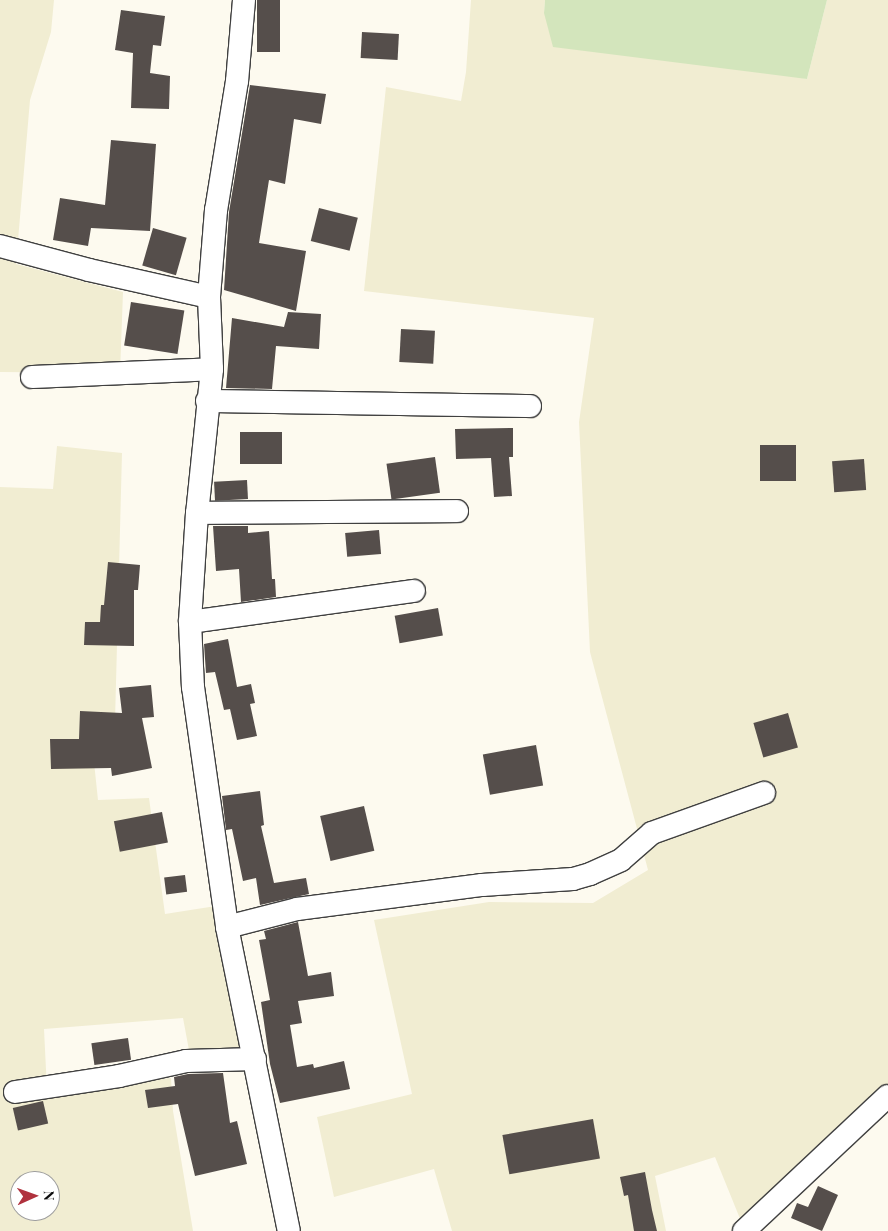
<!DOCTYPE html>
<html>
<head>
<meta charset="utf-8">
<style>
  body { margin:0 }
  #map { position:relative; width:888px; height:1231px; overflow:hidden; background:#fdfaef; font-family:"Playfair Display",serif }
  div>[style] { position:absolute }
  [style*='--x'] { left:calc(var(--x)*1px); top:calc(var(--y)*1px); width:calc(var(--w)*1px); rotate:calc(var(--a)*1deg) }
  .farmland>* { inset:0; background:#f1edd2 }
  .green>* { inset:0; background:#d3e5bc }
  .building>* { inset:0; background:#554e4b; transform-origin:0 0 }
  .roads { filter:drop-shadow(1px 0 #404040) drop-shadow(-1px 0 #404040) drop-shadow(0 1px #404040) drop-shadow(0 -1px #404040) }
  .minor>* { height:22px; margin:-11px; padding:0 11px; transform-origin:11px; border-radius:11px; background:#fff }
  span { translate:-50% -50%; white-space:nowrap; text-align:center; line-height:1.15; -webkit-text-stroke:5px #fff; paint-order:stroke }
  .north { position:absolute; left:10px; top:1171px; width:50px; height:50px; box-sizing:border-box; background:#fff; border:1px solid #9e9e9e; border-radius:50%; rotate:88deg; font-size:14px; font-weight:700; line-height:20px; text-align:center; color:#0d0d0d }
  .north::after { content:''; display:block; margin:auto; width:18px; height:22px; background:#b0323e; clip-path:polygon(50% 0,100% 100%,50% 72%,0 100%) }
</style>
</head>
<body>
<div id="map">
  <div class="farmland">
    <div style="clip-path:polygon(0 0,54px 0,51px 32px,30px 100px,16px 264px,123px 292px,120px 373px,0 372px)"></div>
    <div style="clip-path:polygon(471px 0,545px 0,544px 13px,807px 79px,827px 0,888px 0,888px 1108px,745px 1231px,715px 1157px,655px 1176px,666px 1231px,452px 1231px,434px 1169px,334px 1197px,317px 1117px,412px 1094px,374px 920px,489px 902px,593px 903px,648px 870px,590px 652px,579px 422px,594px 318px,364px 291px,386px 87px,461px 101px,466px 72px)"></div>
    <div style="clip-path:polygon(evenodd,57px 446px,122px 453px,115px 722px,90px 724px,98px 800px,149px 798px,165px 914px,235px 903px,263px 1046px,191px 1061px,183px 1018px,44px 1029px,47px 1090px,171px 1078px,173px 1111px,193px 1231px,0 1231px,0 487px,53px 489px,57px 446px,20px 1181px,50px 1181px,50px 1211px,20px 1211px,20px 1181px)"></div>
  </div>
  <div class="green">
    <div style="clip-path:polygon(545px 0,827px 0,807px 79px,553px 47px,544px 13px)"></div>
  </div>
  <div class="building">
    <div style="left:257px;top:0;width:23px;height:52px"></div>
    <div style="clip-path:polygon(121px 10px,165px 16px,161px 46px,153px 45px,150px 73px,170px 76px,169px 109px,131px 108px,133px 53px,115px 50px)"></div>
    <div style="left:362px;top:32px;width:37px;height:26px;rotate:3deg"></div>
    <div style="clip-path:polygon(250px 85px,326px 94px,321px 124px,294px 119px,285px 184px,269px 180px,259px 243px,306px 251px,296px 311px,224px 290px,229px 212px)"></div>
    <div style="clip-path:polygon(111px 140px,156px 144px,150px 231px,91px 228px,88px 246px,53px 240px,60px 198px,105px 205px)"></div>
    <div style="left:319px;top:208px;width:40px;height:34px;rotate:14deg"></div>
    <div style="left:153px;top:228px;width:35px;height:39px;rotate:16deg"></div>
    <div style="left:131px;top:302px;width:54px;height:44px;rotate:9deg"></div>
    <div style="clip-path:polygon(288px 312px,321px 314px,319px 349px,276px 346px,272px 389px,226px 388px,232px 318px,284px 327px)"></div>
    <div style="left:401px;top:329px;width:34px;height:33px;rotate:3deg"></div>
    <div style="clip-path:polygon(513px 428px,513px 457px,509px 457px,512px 496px,494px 497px,491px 458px,456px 459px,455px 429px)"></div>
    <div style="left:240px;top:432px;width:42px;height:32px"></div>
    <div style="left:760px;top:445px;width:36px;height:36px"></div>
    <div style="left:435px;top:457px;width:36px;height:49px;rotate:82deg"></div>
    <div style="left:864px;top:459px;width:31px;height:32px;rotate:86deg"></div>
    <div style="left:247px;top:480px;width:19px;height:33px;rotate:87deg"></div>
    <div style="clip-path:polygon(213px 526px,248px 526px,248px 533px,269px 531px,272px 579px,275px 579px,276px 597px,241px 602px,239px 569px,216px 571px)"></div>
    <div style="left:379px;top:530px;width:24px;height:34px;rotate:85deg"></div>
    <div style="clip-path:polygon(108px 562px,140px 565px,138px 590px,134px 590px,134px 646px,84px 645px,85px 622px,100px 622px,101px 605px,104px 605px)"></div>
    <div style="left:438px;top:608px;width:28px;height:44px;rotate:80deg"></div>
    <div style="clip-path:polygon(228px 639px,237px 687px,251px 684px,255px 703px,250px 704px,257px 736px,237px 740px,230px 709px,224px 710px,215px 672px,206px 673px,204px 644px)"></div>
    <div style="clip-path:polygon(151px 685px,154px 717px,142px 718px,152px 768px,112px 776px,111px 768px,51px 769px,50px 739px,79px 739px,80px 711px,122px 713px,119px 688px)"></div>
    <div style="left:788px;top:713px;width:36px;height:36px;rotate:74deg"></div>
    <div style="left:536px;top:745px;width:41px;height:54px;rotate:80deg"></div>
    <div style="clip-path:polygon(260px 791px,264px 825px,261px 826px,274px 883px,306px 878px,309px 894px,260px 905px,256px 878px,243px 881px,232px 829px,226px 830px,222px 796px)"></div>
    <div style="left:364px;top:806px;width:46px;height:45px;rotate:77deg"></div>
    <div style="left:162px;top:812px;width:31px;height:49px;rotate:79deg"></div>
    <div style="left:185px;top:875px;width:17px;height:21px;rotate:83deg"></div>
    <div style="clip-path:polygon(298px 922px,308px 976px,331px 972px,334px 996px,298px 1001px,302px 1023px,290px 1025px,297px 1067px,313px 1064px,314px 1068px,344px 1061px,350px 1089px,280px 1103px,270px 1064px,261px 1002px,270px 1000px,259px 940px,266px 939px,264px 931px)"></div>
    <div style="left:128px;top:1038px;width:22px;height:37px;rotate:82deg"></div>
    <div style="clip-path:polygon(223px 1073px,230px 1123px,237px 1121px,247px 1164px,195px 1176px,178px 1104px,148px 1108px,145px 1090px,175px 1086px,174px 1077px,188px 1074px)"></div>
    <div style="left:43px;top:1101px;width:23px;height:31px;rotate:77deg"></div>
    <div style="left:593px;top:1119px;width:40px;height:92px;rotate:80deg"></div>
    <div style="clip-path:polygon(645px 1172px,652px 1210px,657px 1231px,634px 1231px,628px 1195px,624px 1196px,620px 1177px)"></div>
    <div style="clip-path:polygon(818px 1186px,838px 1195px,822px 1231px,791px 1218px,797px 1203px,808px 1207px)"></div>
  </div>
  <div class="roads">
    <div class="minor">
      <div style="--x:244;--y:0;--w:81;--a:94.9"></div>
      <div style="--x:237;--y:81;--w:131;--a:99.2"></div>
      <div style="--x:216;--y:210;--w:87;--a:94.6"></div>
      <div style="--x:209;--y:297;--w:72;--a:87.6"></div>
      <div style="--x:212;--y:369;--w:145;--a:95.9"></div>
      <div style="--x:197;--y:513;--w:109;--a:93.7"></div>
      <div style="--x:190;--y:622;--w:65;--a:87.4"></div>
      <div style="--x:193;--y:687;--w:242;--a:81.9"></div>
      <div style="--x:227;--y:927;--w:310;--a:78.5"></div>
      <div style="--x:0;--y:246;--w:92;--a:15.1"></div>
      <div style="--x:89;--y:270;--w:123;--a:12.7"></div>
      <div style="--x:32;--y:377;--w:180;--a:-2.5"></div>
      <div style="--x:207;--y:401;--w:323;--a:0.9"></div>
      <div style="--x:197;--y:513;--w:260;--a:-0.4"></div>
      <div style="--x:190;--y:622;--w:226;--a:-7.9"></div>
      <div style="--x:227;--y:927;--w:72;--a:-14.4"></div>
      <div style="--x:297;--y:909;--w:187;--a:-7.4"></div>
      <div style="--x:482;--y:885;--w:91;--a:-3.8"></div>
      <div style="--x:573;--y:879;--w:18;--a:-16"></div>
      <div style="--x:590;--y:874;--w:34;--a:-24"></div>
      <div style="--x:621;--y:860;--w:41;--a:-41.1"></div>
      <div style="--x:652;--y:833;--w:119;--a:-19.7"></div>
      <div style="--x:15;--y:1092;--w:105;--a:-8.7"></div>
      <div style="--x:119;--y:1076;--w:69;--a:-12.6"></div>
      <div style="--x:186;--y:1061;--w:69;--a:-1.7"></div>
      <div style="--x:744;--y:1231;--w:197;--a:-43.2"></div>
    </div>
  </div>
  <div class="north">N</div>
</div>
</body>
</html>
